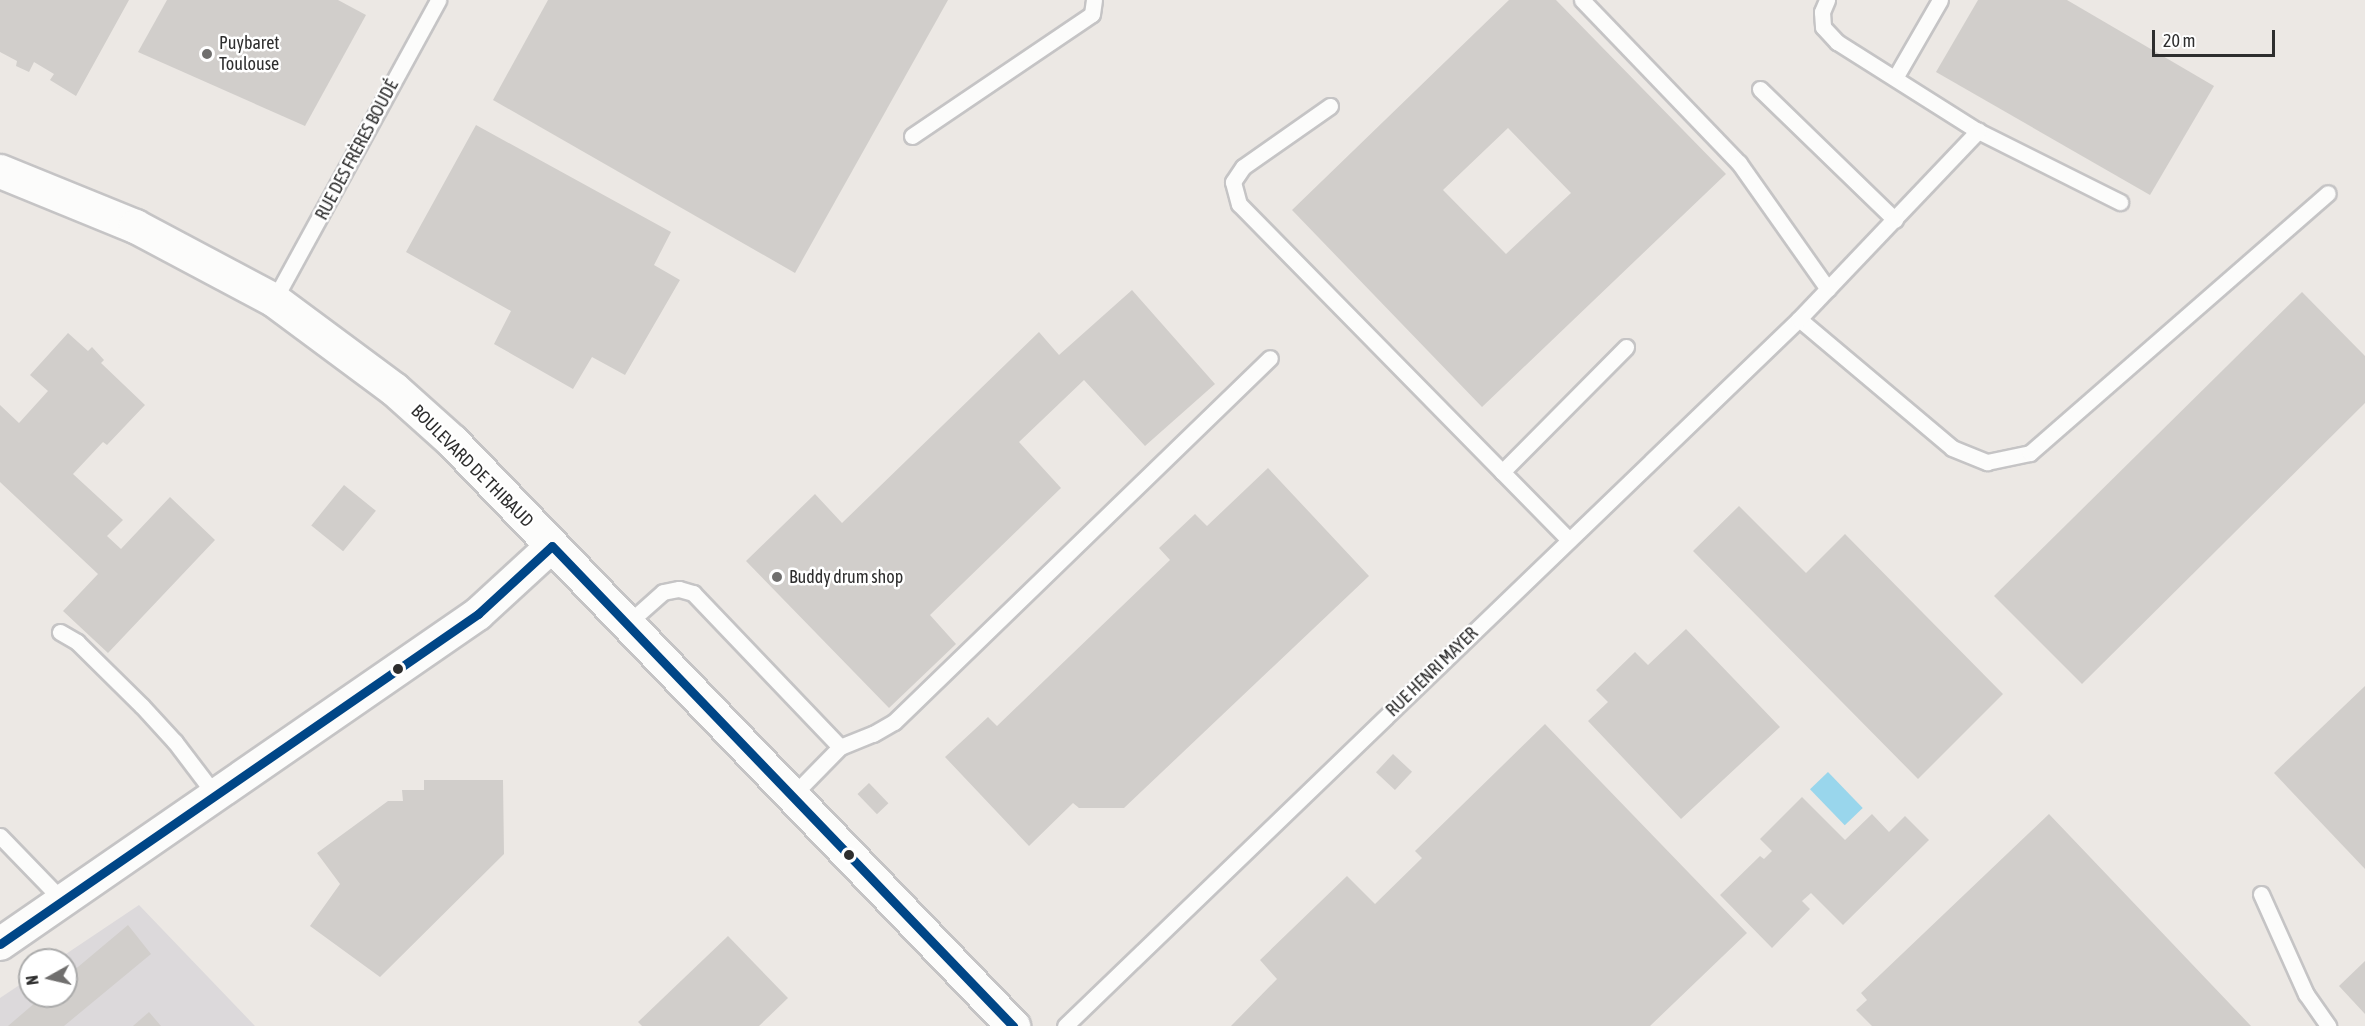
<!DOCTYPE html>
<html>
<head>
<meta charset="utf-8">
<style>
  body { margin:0 }
  #map { position:relative; width:2365px; height:1026px; overflow:hidden; background:#ece8e4; font-family:"Asap Condensed",sans-serif }
  div>[style] { position:absolute }
  [style*='--x'] { left:calc(var(--x)*1px); top:calc(var(--y)*1px); width:calc(var(--w)*1px); rotate:calc(var(--a)*1deg) }
  .industrial>* { inset:0; background:#dcd9db }
  .water>* { inset:0; background:#99d6ec; transform-origin:0 0 }
  .building>* { inset:0; background:#d1cecb; transform-origin:0 0 }
  .roads { filter:drop-shadow(2px 0 #c5c4c5) drop-shadow(-2px 0 #c5c4c5) drop-shadow(0 2px #c5c4c5) drop-shadow(0 -2px #c5c4c5) }
  .lane>* { height:15px; margin:-7.5px; padding:0 7.5px; transform-origin:7.5px; border-radius:7.5px; background:#fcfcfb }
  .street>* { height:32px; margin:-16px; padding:0 16px; transform-origin:16px; border-radius:16px; background:#fcfcfb }
  .secondary>* { height:33px; margin:-16.5px; padding:0 16.5px; transform-origin:16.5px; border-radius:16.5px; background:#fcfcfb }
  .bus-1>* { height:9px; margin:-4.5px; padding:0 4.5px; transform-origin:4.5px; border-radius:4.5px; background:#004687 }
  .dots>* { width:16px; height:16px; translate:-50% -50%; box-sizing:border-box; border:3px solid #fff; border-radius:50% }
  span { translate:-50% -50%; white-space:nowrap; text-align:center; line-height:1.15; -webkit-text-stroke:5px #fff; paint-order:stroke }
  .poi-label { font-size:18px; color:#2e2e2e }
  .left { translate:0 -50%; text-align:left }
  .street-label { font-size:18px; color:#2e2e2e }
  .north { position:absolute; left:18px; top:948px; width:60px; height:60px; box-sizing:border-box; background:#fff; border:2px solid #ababab; border-radius:50%; rotate:262deg; font-size:16px; font-weight:700; line-height:24px; text-align:center; color:#2e2e2e }
  .north::after { content:''; display:block; margin:auto; width:21px; height:27px; background:#706f6e; clip-path:polygon(50% 0,100% 100%,50% 72%,0 100%) }
  .scale { position:absolute; left:2152px; top:30px; width:123px; height:27px; box-sizing:border-box; border:3px solid #2e2e2e; border-top:0; padding-left:8px; font-size:18px; line-height:21px; white-space:nowrap; color:#2e2e2e; -webkit-text-stroke:4px #fff; paint-order:stroke }
</style>
</head>
<body>
<div id="map">
  <div class="industrial">
    <div style="clip-path:polygon(139px 905px,255px 1026px,0 1026px,0 998px,30px 978px,30px 996px,66px 996px,66px 960px,57px 960px)"></div>
  </div>
  <div class="water">
    <div style="left:1828px;top:772px;width:50px;height:25px;rotate:46deg"></div>
  </div>
  <div class="building">
    <div style="clip-path:polygon(0 0,129px 0,76px 96px,50px 80px,54px 74px,34px 62px,29px 72px,16px 66px,17px 61px,0 52px)"></div>
    <div style="clip-path:polygon(167px 0,338px 0,366px 15px,305px 126px,138px 52px)"></div>
    <div style="clip-path:polygon(548px 0,948px 0,795px 273px,493px 100px)"></div>
    <div style="clip-path:polygon(evenodd,1509px 0,1556px 0,1726px 174px,1482px 407px,1292px 210px,1509px 0,1508px 128px,1571px 193px,1506px 254px,1443px 190px,1508px 128px)"></div>
    <div style="clip-path:polygon(1978px 0,2067px 0,2214px 86px,2150px 195px,1936px 72px)"></div>
    <div style="clip-path:polygon(476px 125px,671px 232px,654px 265px,680px 280px,625px 375px,592px 357px,573px 389px,494px 344px,511px 311px,406px 252px)"></div>
    <div style="clip-path:polygon(1132px 290px,1215px 384px,1145px 446px,1084px 380px,1019px 442px,1061px 488px,930px 615px,956px 644px,889px 708px,746px 561px,815px 494px,842px 523px,1039px 332px,1059px 355px)"></div>
    <div style="clip-path:polygon(2302px 292px,2365px 356px,2365px 403px,2082px 684px,1994px 596px)"></div>
    <div style="clip-path:polygon(68px 333px,88px 351px,92px 347px,104px 360px,101px 363px,145px 405px,107px 445px,103px 442px,73px 474px,123px 520px,107px 536px,121px 549px,170px 497px,215px 540px,108px 653px,63px 611px,98px 574px,0 482px,0 405px,19px 423px,48px 391px,30px 375px)"></div>
    <div style="clip-path:polygon(1268px 468px,1369px 576px,1124px 808px,1079px 808px,1073px 803px,1029px 846px,945px 757px,988px 717px,997px 726px,1170px 560px,1159px 548px,1195px 514px,1207px 526px)"></div>
    <div style="left:344px;top:485px;width:41px;height:52px;rotate:39deg"></div>
    <div style="clip-path:polygon(1739px 506px,1806px 573px,1845px 534px,2003px 694px,1918px 779px,1693px 551px)"></div>
    <div style="clip-path:polygon(1686px 629px,1780px 727px,1681px 819px,1588px 721px,1608px 702px,1596px 690px,1635px 652px,1648px 665px)"></div>
    <div style="clip-path:polygon(2365px 686px,2365px 869px,2274px 773px)"></div>
    <div style="clip-path:polygon(1545px 724px,1747px 933px,1650px 1026px,1231px 1026px,1277px 979px,1260px 960px,1347px 876px,1375px 904px,1422px 858px,1415px 851px)"></div>
    <div style="left:1393px;top:754px;width:26px;height:25px;rotate:43deg"></div>
    <div style="clip-path:polygon(424px 780px,503px 780px,504px 854px,380px 977px,310px 926px,340px 884px,317px 853px,388px 801px,403px 801px,402px 790px,424px 790px)"></div>
    <div style="left:869px;top:783px;width:28px;height:16px;rotate:46deg"></div>
    <div style="clip-path:polygon(1802px 797px,1845px 840px,1872px 814px,1889px 832px,1905px 816px,1929px 840px,1843px 925px,1811px 893px,1802px 901px,1810px 909px,1772px 948px,1720px 895px,1760px 856px,1764px 859px,1772px 851px,1760px 839px)"></div>
    <div style="clip-path:polygon(2049px 814px,2251px 1026px,1872px 1026px,1856px 1010px,1867px 1000px,1861px 993px)"></div>
    <div style="clip-path:polygon(128px 925px,151px 954px,64px 1026px,8px 1026px,43px 996px,66px 996px,66px 977px)"></div>
    <div style="clip-path:polygon(728px 936px,788px 998px,759px 1026px,642px 1026px,638px 1022px)"></div>
    <div style="clip-path:polygon(2365px 961px,2365px 1014px,2339px 986px)"></div>
    <div style="clip-path:polygon(149px 1012px,161px 1026px,133px 1026px)"></div>
  </div>
  <div class="roads">
    <div class="lane">
      <div style="--x:1582;--y:0;--w:226;--a:46.1"></div>
      <div style="--x:1739;--y:163;--w:154;--a:54.8"></div>
      <div style="--x:1827;--y:0;--w:13;--a:113"></div>
      <div style="--x:1822;--y:12;--w:15;--a:86"></div>
      <div style="--x:1823;--y:27;--w:21;--a:47"></div>
      <div style="--x:1837;--y:42;--w:167;--a:32.3"></div>
      <div style="--x:1978;--y:131;--w:159;--a:26.6"></div>
      <div style="--x:1895;--y:78;--w:90;--a:-60"></div>
      <div style="--x:1760;--y:89;--w:188;--a:44.1"></div>
      <div style="--x:1330;--y:106;--w:106;--a:145"></div>
      <div style="--x:1243;--y:167;--w:18;--a:124"></div>
      <div style="--x:1233;--y:182;--w:23;--a:75"></div>
      <div style="--x:1239;--y:204;--w:471;--a:45.5"></div>
      <div style="--x:912;--y:136;--w:217;--a:-34.1"></div>
      <div style="--x:1092;--y:14;--w:14;--a:-82"></div>
      <div style="--x:274;--y:300;--w:342;--a:-61.3"></div>
      <div style="--x:1799;--y:319;--w:200;--a:40.1"></div>
      <div style="--x:1952;--y:448;--w:38;--a:22"></div>
      <div style="--x:1987;--y:462;--w:44;--a:-11.8"></div>
      <div style="--x:2030;--y:453;--w:395;--a:-41.1"></div>
      <div style="--x:1502;--y:472;--w:176;--a:-45.2"></div>
      <div style="--x:627;--y:624;--w:48;--a:-41.6"></div>
      <div style="--x:663;--y:592;--w:16;--a:-11"></div>
      <div style="--x:679;--y:589;--w:15;--a:16"></div>
      <div style="--x:693;--y:593;--w:213;--a:46.3"></div>
      <div style="--x:60;--y:632;--w:20;--a:30"></div>
      <div style="--x:77;--y:642;--w:91;--a:44.6"></div>
      <div style="--x:142;--y:706;--w:49;--a:47.5"></div>
      <div style="--x:175;--y:742;--w:68;--a:52.8"></div>
      <div style="--x:792;--y:796;--w:69;--a:-45.6"></div>
      <div style="--x:840;--y:747;--w:35;--a:-22"></div>
      <div style="--x:873;--y:734;--w:24;--a:-30"></div>
      <div style="--x:894;--y:722;--w:523;--a:-44.07"></div>
      <div style="--x:0;--y:836;--w:91;--a:45.9"></div>
      <div style="--x:2261;--y:894;--w:110;--a:65.8"></div>
      <div style="--x:2306;--y:994;--w:39;--a:55"></div>
      <div style="--x:1065;--y:1026;--w:1019;--a:-43.93"></div>
      <div style="--x:1799;--y:319;--w:260;--a:-46.4"></div>
    </div>
    <div class="street">
      <div style="--x:0;--y:944;--w:581;--a:-34.62"></div>
      <div style="--x:478;--y:614;--w:100;--a:-42.6"></div>
    </div>
    <div class="secondary">
      <div style="--x:0;--y:171;--w:146;--a:22.2"></div>
      <div style="--x:135;--y:226;--w:157;--a:28"></div>
      <div style="--x:274;--y:300;--w:149;--a:36.6"></div>
      <div style="--x:394;--y:389;--w:78;--a:41.9"></div>
      <div style="--x:452;--y:441;--w:811;--a:46.2"></div>
    </div>
  </div>
  <div class="bus-1">
    <div style="--x:552;--y:546;--w:666;--a:46.16"></div>
    <div style="--x:0;--y:944;--w:581;--a:-34.62"></div>
    <div style="--x:478;--y:614;--w:100;--a:-42.6"></div>
  </div>
  <div class="dots">
    <div style="left:207px;top:54px;background:#706f6e"></div>
    <div style="left:777px;top:577px;background:#706f6e"></div>
    <div style="left:398px;top:669px;background:#2e2e2e"></div>
    <div style="left:849px;top:855px;background:#2e2e2e"></div>
  </div>
  <div class="poi-label">
    <span class="left" style="left:219px;top:54px">Puybaret<br>Toulouse</span>
    <span class="left" style="left:789px;top:577px">Buddy drum shop</span>
  </div>
  <div class="street-label">
    <span style="left:357px;top:150px;rotate:-62deg">RUE DES FRÈRES BOUDÉ</span>
    <span style="left:472px;top:466px;rotate:45deg">BOULEVARD DE THIBAUD</span>
    <span style="left:1432px;top:672px;rotate:-44deg">RUE HENRI MAYER</span>
  </div>
  <div class="north">N</div>
  <div class="scale">20 m</div>
</div>
</body>
</html>
